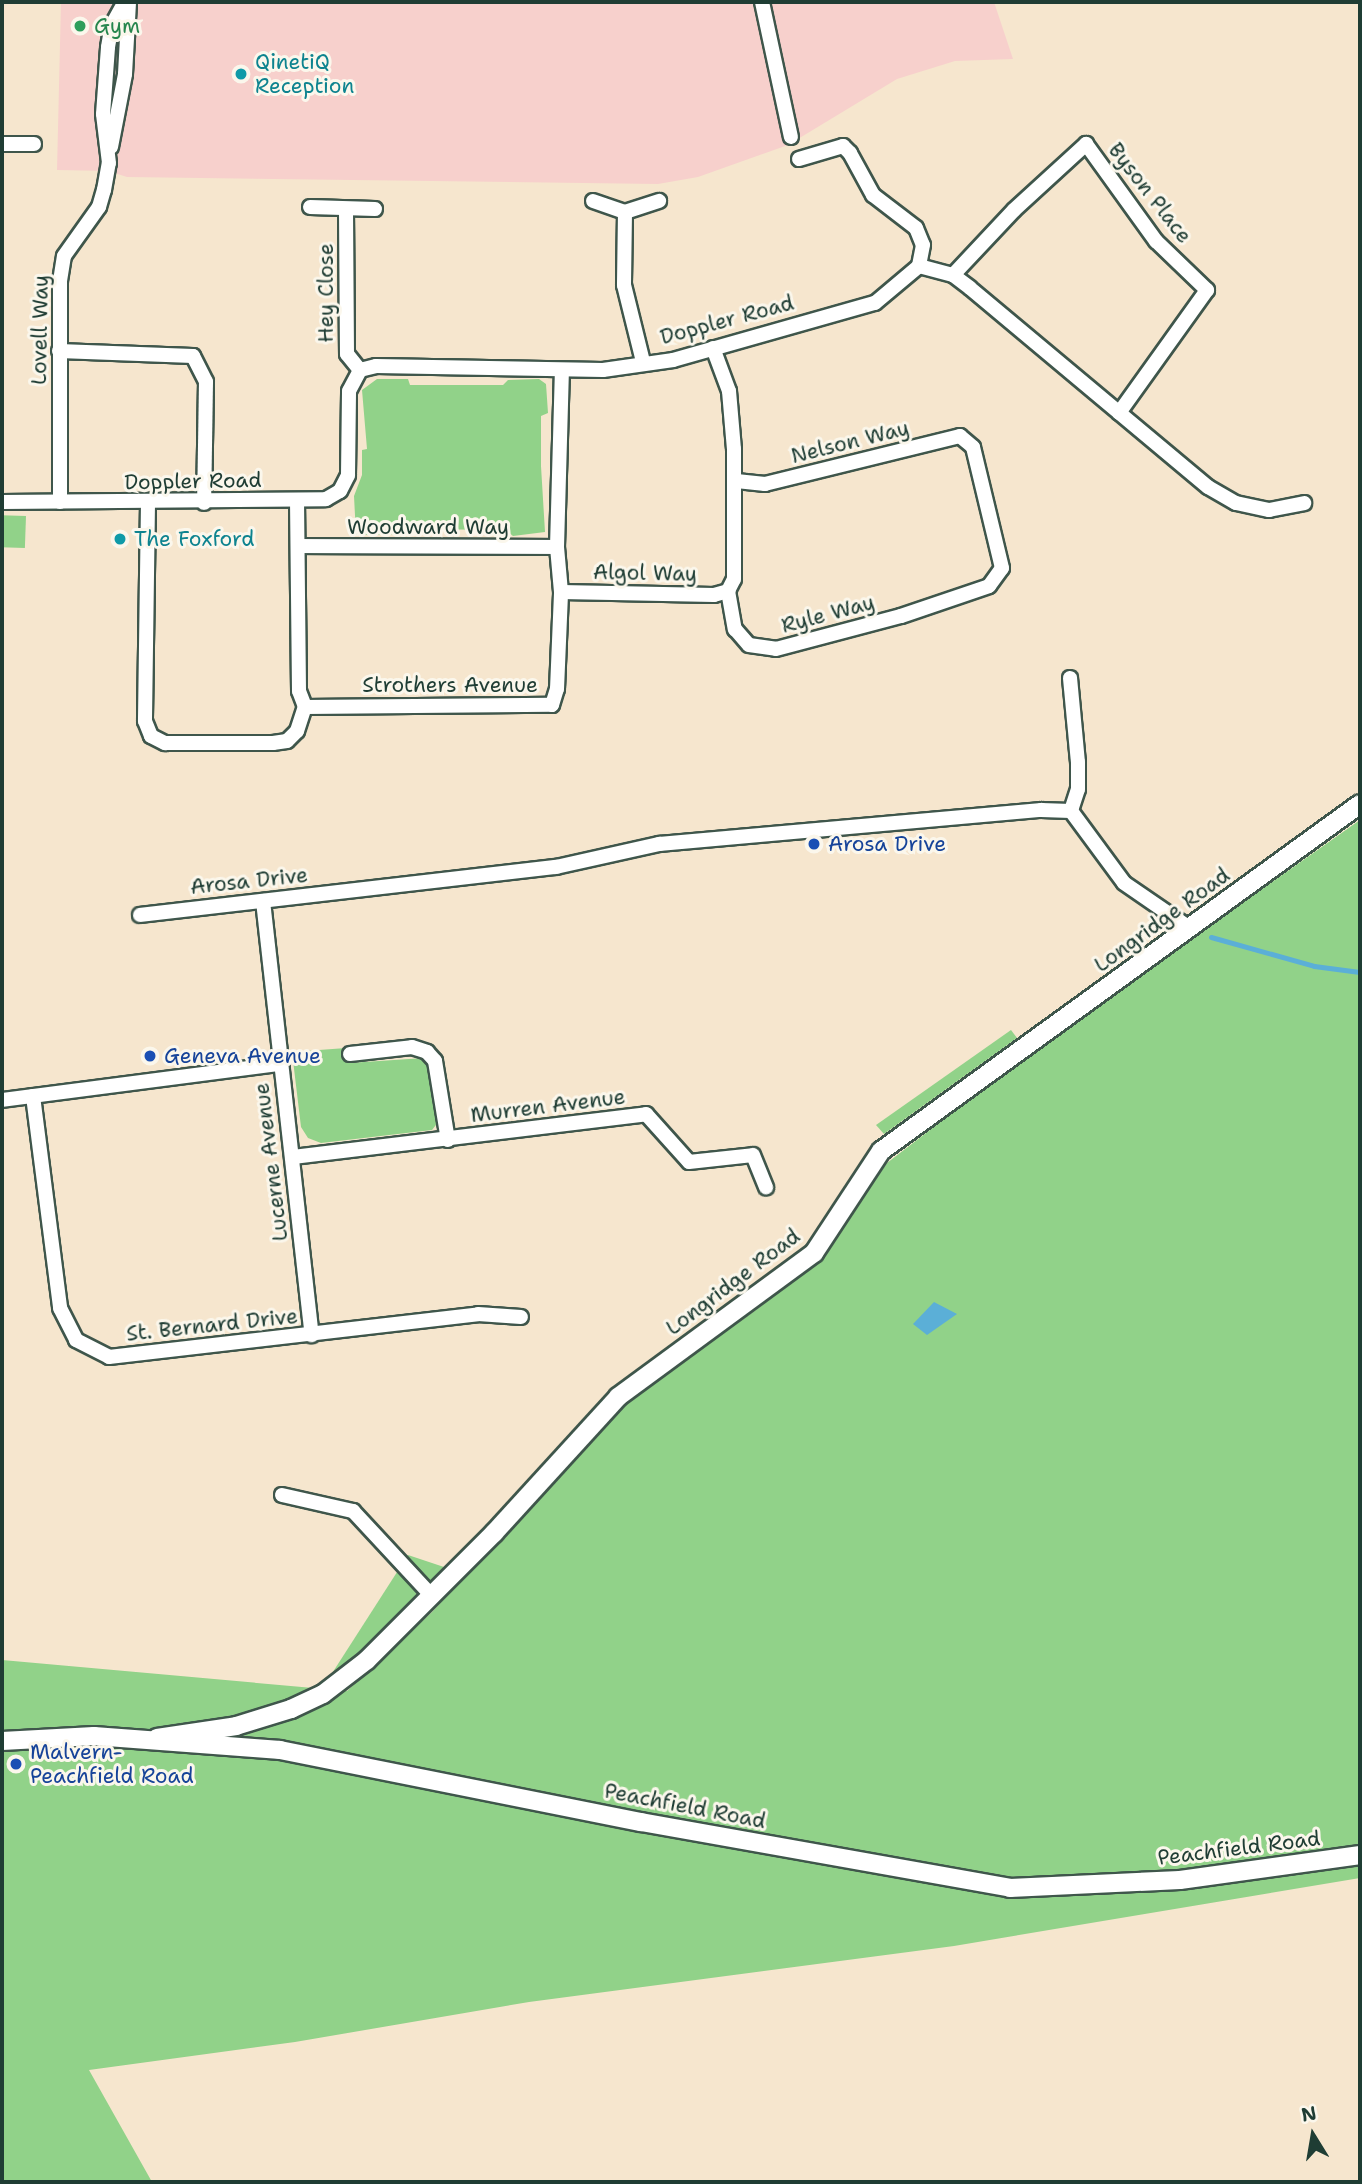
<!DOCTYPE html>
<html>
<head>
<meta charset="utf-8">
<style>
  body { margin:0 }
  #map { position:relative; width:1362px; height:2184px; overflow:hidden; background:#f6e6ce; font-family:"Shantell Sans",sans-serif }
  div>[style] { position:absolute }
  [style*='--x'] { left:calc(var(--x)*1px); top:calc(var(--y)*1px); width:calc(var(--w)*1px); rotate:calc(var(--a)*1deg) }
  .built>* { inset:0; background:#f7d0cc }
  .green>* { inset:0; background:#91d289; transform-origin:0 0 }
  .water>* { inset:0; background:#5bafd7 }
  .stream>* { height:5px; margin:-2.5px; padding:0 2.5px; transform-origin:2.5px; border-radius:2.5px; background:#5bafd7 }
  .roads { filter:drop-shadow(2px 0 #3f564b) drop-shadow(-2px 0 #3f564b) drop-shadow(0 2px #3f564b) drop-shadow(0 -2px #3f564b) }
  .minor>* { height:14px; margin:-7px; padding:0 7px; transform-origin:7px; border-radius:7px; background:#fff }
  .tertiary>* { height:18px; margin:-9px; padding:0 9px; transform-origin:9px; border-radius:9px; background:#fff }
  .dots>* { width:19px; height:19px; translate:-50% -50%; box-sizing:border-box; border:4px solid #fbf7ec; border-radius:50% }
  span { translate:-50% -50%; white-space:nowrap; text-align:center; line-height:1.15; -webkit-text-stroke:6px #fbf7ec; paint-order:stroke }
  .leisure-label { font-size:21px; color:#27864d }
  .left { translate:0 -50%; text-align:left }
  .culture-label { font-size:21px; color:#0d838f }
  .street-label { font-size:21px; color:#1f3d34 }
  .transit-label { font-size:21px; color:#164399 }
  .frame { position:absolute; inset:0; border:4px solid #1f3d34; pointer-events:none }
  .north { position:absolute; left:1278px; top:2100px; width:70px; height:70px; -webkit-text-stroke:5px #fbf7ec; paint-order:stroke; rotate:349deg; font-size:19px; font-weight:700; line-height:28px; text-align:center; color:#1f3d34 }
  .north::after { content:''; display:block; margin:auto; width:24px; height:32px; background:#1f3d34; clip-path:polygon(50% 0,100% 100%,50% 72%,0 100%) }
</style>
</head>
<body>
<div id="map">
  <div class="built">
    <div style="clip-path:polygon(61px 2px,994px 2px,1013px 59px,955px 61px,897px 79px,788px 145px,698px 177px,658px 184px,127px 177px,108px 171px,57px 170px)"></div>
  </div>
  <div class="green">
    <div style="clip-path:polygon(377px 379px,408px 379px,410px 385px,503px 385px,508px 380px,539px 379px,546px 384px,548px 413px,541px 416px,541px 466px,545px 532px,513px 536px,506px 530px,409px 529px,406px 534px,356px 535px,354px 496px,362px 475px,362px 450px,367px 449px,362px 390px)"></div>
    <div style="left:26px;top:516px;width:32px;height:24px;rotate:92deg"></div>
    <div style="clip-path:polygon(1360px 820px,1360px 1878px,954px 1946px,529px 2002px,295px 2042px,89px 2070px,152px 2182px,2px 2182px,2px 1660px,347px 1691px,432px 1612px,628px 1401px,760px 1307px,815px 1260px,887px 1163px,1038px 1047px)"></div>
    <div style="clip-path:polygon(1011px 1030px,1017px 1038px,884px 1134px,876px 1125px)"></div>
    <div style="clip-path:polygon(346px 1048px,349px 1063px,424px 1058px,431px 1066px,439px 1121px,432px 1130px,321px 1143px,308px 1138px,301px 1127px,292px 1052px)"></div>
    <div style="clip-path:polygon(408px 1555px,447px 1568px,387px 1631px,329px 1678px)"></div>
  </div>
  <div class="water">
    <div style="clip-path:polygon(934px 1302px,957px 1314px,927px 1335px,913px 1324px)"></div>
  </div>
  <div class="stream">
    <div style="--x:1211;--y:937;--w:107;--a:15.7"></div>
    <div style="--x:1314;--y:966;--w:46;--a:7.4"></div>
  </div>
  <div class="roads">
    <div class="minor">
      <div style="--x:762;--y:2;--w:138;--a:77.9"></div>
      <div style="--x:2;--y:144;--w:32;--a:0"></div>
      <div style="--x:111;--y:147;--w:74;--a:-79.1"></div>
      <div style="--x:125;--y:74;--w:72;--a:-86.8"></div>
      <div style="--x:799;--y:159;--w:46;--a:-16.5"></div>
      <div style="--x:843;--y:146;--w:10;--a:45"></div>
      <div style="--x:850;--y:153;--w:48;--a:61.3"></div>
      <div style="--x:873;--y:195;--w:54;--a:37.5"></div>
      <div style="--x:916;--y:228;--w:18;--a:68"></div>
      <div style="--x:923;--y:245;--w:21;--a:101"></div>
      <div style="--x:593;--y:201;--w:34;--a:19"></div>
      <div style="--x:625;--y:212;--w:36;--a:-18"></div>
      <div style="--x:310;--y:207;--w:65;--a:1.8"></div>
      <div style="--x:346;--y:211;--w:143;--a:89.6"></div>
      <div style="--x:347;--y:354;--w:21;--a:51"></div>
      <div style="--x:625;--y:212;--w:73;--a:90.8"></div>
      <div style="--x:624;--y:285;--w:79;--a:76.1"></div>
      <div style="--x:953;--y:275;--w:89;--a:-46.8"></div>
      <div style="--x:1014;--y:210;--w:98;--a:-42.5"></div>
      <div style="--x:1086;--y:144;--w:120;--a:54.2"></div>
      <div style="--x:1156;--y:241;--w:71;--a:43.9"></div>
      <div style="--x:1207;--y:290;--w:151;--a:125.6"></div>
      <div style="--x:713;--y:348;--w:46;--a:69.6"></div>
      <div style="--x:729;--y:391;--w:58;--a:85.1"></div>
      <div style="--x:734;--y:449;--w:130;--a:90"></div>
      <div style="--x:734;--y:579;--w:13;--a:117"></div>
      <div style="--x:728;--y:591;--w:39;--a:80"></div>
      <div style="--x:735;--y:629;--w:21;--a:49"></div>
      <div style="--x:749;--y:645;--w:27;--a:8"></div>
      <div style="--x:776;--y:649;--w:129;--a:-14.8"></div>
      <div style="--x:901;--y:616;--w:93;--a:-18.8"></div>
      <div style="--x:989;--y:586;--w:22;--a:-54"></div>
      <div style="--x:1002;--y:568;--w:124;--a:-103.5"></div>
      <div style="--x:973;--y:447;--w:17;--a:-140"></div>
      <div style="--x:960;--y:436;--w:201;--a:166.2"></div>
      <div style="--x:765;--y:484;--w:31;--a:-174"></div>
      <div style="--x:59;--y:351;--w:134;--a:2.1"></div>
      <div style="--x:193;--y:356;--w:29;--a:63"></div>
      <div style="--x:206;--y:382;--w:121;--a:90.9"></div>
      <div style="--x:297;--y:500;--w:191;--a:89.4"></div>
      <div style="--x:299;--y:691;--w:17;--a:69"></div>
      <div style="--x:305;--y:707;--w:247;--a:-0.5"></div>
      <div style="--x:552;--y:705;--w:17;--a:-73"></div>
      <div style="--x:557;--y:689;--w:97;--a:-87.6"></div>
      <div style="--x:561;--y:592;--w:45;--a:-95.1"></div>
      <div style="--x:557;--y:547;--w:177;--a:-88.4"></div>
      <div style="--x:2;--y:502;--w:324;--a:-0.5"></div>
      <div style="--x:326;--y:499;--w:16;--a:-30"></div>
      <div style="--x:340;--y:491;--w:18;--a:-63"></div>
      <div style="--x:348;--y:475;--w:84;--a:-89.3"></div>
      <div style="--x:349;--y:391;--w:24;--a:-62"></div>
      <div style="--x:360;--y:370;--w:16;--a:-14"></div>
      <div style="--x:376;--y:366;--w:227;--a:1"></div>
      <div style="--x:603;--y:370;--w:71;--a:-8.1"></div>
      <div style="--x:673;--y:360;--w:210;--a:-15.8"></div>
      <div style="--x:875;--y:303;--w:57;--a:-40.1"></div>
      <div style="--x:919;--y:266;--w:35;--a:15"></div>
      <div style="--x:953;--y:275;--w:21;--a:37"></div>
      <div style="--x:970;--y:288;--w:310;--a:39.9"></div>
      <div style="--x:1208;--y:487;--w:32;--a:30"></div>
      <div style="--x:1236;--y:503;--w:34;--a:12"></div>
      <div style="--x:1269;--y:510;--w:36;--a:-11"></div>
      <div style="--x:60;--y:502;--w:221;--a:-90"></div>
      <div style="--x:60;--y:281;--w:25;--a:-81"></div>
      <div style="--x:64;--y:256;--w:60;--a:-54.5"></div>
      <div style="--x:99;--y:207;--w:18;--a:-74"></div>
      <div style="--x:104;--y:190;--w:27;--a:-80"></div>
      <div style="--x:109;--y:163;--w:49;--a:-97"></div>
      <div style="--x:103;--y:114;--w:67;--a:-85.7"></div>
      <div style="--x:108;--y:47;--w:22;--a:-80"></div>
      <div style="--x:112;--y:25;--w:26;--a:-61"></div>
      <div style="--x:148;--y:503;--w:218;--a:90.8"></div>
      <div style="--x:145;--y:721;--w:16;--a:68"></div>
      <div style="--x:151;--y:736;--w:16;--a:27"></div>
      <div style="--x:165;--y:743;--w:108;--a:0"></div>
      <div style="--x:273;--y:743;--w:14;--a:-8"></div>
      <div style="--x:287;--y:741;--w:14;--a:-45"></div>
      <div style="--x:297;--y:731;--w:25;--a:-72"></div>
      <div style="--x:299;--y:546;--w:258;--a:0.2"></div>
      <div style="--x:561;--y:592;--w:153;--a:1.1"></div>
      <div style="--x:714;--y:595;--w:15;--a:-16"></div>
      <div style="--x:1070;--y:678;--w:84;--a:84.6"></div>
      <div style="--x:1078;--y:762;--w:27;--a:90"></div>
      <div style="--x:1078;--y:789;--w:23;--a:108"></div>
      <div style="--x:263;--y:901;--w:437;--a:83.6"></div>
      <div style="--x:140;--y:915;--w:419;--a:-6.6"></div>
      <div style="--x:556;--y:867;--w:106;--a:-12.6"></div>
      <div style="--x:659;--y:844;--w:384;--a:-5.1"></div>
      <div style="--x:1041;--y:810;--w:30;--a:2"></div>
      <div style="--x:1071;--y:811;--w:89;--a:53.6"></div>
      <div style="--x:1124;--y:883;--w:81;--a:34.5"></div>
      <div style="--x:350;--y:1054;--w:62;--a:-6.4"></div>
      <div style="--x:412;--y:1047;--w:16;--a:18"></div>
      <div style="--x:427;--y:1052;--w:12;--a:48"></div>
      <div style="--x:435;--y:1061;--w:80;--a:80.7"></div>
      <div style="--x:33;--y:1096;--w:214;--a:82.7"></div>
      <div style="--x:60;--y:1308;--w:36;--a:63"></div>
      <div style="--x:76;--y:1340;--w:37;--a:27"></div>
      <div style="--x:109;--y:1357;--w:371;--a:-6.6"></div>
      <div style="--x:478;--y:1314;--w:43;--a:4"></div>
      <div style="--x:2;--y:1100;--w:281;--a:-7.4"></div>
      <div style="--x:293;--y:1157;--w:356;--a:-6.9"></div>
      <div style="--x:646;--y:1114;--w:64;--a:48.1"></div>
      <div style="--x:689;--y:1162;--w:64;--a:-6.2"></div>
      <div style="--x:753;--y:1155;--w:35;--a:68"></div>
      <div style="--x:282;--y:1495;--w:73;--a:12.7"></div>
      <div style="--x:353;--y:1511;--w:117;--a:47.1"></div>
    </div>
    <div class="tertiary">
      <div style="--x:157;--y:1738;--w:80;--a:-8.6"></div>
      <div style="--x:236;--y:1726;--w:58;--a:-17.2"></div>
      <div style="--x:291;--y:1709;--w:35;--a:-25"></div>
      <div style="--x:323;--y:1694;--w:56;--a:-37.7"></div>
      <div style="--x:367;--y:1660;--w:180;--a:-45"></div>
      <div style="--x:494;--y:1533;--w:184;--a:-47.6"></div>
      <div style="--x:618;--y:1397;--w:243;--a:-36.3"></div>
      <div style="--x:814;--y:1253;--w:122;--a:-56.7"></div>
      <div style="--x:881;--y:1151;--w:591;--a:-35.92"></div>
      <div style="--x:2;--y:1741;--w:92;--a:-3.1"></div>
      <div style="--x:94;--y:1736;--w:187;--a:4.3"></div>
      <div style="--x:280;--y:1750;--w:368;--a:11.3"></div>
      <div style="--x:641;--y:1822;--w:375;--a:10.1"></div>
      <div style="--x:1010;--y:1888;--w:170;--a:-2.7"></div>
      <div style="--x:1180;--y:1880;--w:182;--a:-7.9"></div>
    </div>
  </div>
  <div class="dots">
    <div style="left:80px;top:26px;background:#2e9e5b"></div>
    <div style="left:241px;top:74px;background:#0f9aa8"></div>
    <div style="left:120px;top:539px;background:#0f9aa8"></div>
    <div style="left:814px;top:844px;background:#1a4fb4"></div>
    <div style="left:150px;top:1056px;background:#1a4fb4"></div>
    <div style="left:16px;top:1764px;background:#1a4fb4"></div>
  </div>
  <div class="leisure-label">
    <span class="left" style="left:94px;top:26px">Gym</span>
  </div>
  <div class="culture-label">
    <span class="left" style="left:255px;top:74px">QinetiQ<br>Reception</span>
    <span class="left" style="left:134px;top:539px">The Foxford</span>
  </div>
  <div class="street-label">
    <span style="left:1150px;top:193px;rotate:52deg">Byson Place</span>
    <span style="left:326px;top:293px;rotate:-90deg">Hey Close</span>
    <span style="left:727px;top:320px;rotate:-15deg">Doppler Road</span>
    <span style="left:40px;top:330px;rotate:-89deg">Lovell Way</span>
    <span style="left:850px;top:442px;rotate:-14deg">Nelson Way</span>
    <span style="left:193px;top:481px;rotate:-1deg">Doppler Road</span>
    <span style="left:428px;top:527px">Woodward Way</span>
    <span style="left:645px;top:573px;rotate:1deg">Algol Way</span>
    <span style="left:828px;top:614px;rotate:-15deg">Ryle Way</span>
    <span style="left:450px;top:685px">Strothers Avenue</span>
    <span style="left:249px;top:881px;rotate:-6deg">Arosa Drive</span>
    <span style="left:1162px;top:920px;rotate:-36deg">Longridge Road</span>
    <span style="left:548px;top:1106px;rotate:-7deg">Murren Avenue</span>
    <span style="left:271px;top:1162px;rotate:-97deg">Lucerne Avenue</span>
    <span style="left:733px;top:1282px;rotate:-37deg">Longridge Road</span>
    <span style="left:212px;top:1325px;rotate:-6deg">St. Bernard Drive</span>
    <span style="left:685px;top:1806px;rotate:11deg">Peachfield Road</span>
    <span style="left:1239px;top:1848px;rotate:-7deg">Peachfield Road</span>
  </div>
  <div class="transit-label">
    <span class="left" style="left:828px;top:844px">Arosa Drive</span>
    <span class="left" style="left:164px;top:1056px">Geneva Avenue</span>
    <span class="left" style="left:30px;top:1764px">Malvern-<br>Peachfield Road</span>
  </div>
  <div class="frame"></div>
  <div class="north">N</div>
</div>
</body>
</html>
